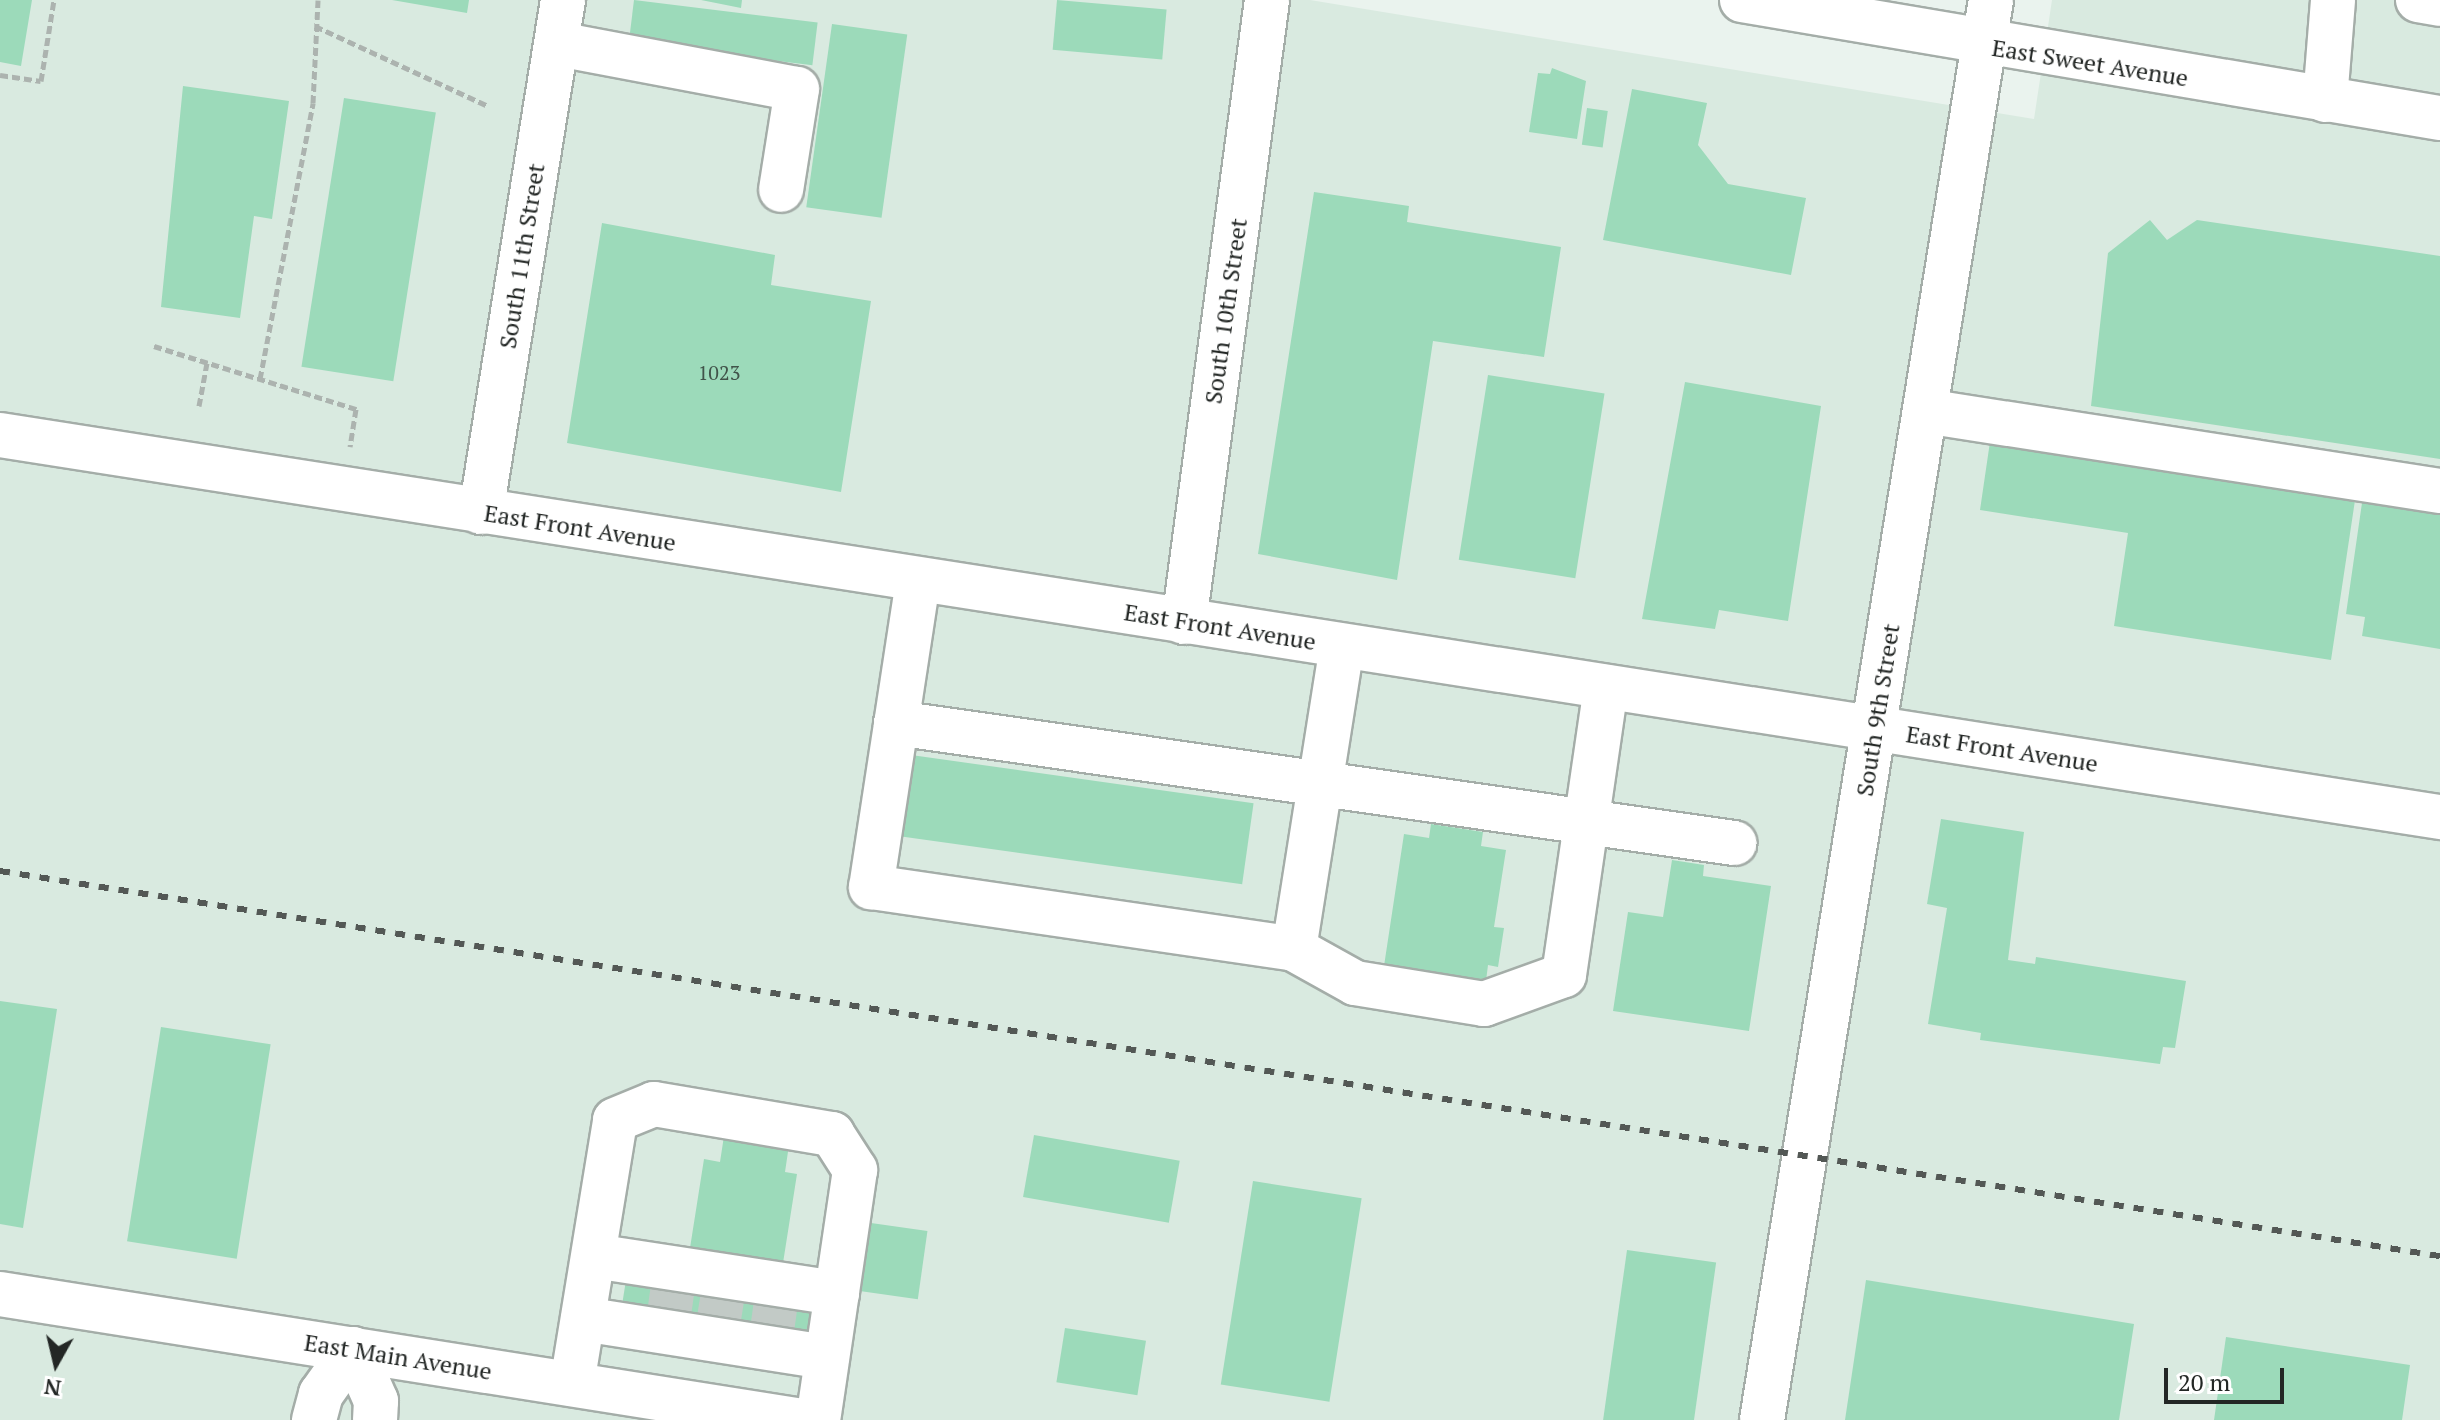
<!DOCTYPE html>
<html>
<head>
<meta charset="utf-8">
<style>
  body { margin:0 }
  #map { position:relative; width:2440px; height:1420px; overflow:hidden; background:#eaf3ee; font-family:"PT Serif",serif }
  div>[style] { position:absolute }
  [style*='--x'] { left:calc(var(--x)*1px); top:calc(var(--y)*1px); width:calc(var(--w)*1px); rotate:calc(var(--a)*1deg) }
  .built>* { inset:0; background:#d9eae0 }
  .building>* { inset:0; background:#9cdaba; transform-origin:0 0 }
  .minor-tunnel>* { height:44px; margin-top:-22px; transform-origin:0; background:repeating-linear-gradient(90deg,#c2cac6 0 44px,transparent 0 66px) }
  .path>* { height:5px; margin-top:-2.5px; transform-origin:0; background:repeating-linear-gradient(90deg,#acb3af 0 8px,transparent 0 12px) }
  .roads { filter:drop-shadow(2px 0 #a4ada8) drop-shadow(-2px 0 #a4ada8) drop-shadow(0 2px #a4ada8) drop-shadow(0 -2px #a4ada8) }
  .minor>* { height:44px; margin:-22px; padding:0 22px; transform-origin:22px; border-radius:22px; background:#fff }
  .major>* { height:44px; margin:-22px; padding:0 22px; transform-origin:22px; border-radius:22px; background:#fff }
  .rail>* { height:6px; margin-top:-3px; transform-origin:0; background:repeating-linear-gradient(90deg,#535855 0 10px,transparent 0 20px) }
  span { translate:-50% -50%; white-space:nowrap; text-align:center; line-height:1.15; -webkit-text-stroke:6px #fff; paint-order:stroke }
  .number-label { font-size:20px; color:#41544a }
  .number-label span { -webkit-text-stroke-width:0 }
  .street-label { font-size:24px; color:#232725 }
  .north { position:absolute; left:16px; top:1324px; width:80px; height:80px; -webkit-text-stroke:6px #fff; paint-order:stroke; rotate:188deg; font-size:22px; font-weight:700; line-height:32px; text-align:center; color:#232725 }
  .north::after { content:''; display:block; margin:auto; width:28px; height:36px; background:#232725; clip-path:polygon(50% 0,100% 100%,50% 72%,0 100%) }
  .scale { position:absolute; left:2164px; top:1368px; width:120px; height:36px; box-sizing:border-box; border:4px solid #232725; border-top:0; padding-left:10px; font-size:24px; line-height:28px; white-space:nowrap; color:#232725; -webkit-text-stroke:6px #fff; paint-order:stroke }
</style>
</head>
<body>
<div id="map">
  <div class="built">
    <div style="clip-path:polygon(0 0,1310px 0,2034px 119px,2052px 0,2440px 0,2440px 1420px,0 1420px)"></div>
  </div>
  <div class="building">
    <div style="clip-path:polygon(0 0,32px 0,21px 66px,0 62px)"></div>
    <div style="clip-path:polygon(392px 0,469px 0,467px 13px)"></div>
    <div style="left:634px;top:0;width:185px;height:43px;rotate:7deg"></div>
    <div style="clip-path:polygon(701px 0,742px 0,741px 8px)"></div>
    <div style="left:1057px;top:0;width:110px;height:50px;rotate:5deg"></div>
    <div style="left:832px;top:24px;width:76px;height:185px;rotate:8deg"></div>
    <div style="clip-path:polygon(1552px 68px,1586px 81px,1577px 139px,1529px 132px,1538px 73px,1550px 74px)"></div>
    <div style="clip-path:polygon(183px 86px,289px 101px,272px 219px,254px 216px,240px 318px,161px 307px)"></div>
    <div style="clip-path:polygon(1632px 89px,1707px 103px,1698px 145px,1728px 184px,1806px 198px,1791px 275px,1603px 240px)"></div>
    <div style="left:344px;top:98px;width:93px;height:272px;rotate:9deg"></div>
    <div style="left:1587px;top:108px;width:21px;height:37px;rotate:8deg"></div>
    <div style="clip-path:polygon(1314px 192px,1409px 206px,1407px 222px,1561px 247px,1544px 357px,1433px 341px,1397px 580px,1258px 554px)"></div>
    <div style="clip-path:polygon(2150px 220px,2167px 240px,2197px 220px,2440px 256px,2440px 459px,2091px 406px,2108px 253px)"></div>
    <div style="clip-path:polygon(602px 223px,775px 255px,771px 285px,871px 301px,841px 492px,567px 443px)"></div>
    <div style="left:1488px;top:375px;width:118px;height:187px;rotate:9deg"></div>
    <div style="clip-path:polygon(1685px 382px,1821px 406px,1788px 621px,1719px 610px,1715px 629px,1642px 619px)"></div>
    <div style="clip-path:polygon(1992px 428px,2357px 487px,2331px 660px,2114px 626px,2128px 533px,1980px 510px)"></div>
    <div style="clip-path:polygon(2364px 489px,2440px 501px,2440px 649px,2362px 636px,2365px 617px,2346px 614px)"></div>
    <div style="left:904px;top:754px;width:353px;height:82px;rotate:8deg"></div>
    <div style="clip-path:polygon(1941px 819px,2024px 832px,2008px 960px,2035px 964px,2036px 957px,2186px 981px,2175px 1048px,2163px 1047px,2160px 1064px,1980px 1040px,1981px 1033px,1928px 1024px,1947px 908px,1927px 904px)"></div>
    <div style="clip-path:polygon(1431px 824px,1483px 832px,1481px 846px,1506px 850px,1494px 927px,1504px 928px,1498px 967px,1488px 965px,1486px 981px,1384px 966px,1404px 834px,1429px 838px)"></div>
    <div style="clip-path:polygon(1672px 860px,1704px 865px,1703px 876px,1771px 886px,1749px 1031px,1613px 1011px,1628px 912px,1663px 917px)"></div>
    <div style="clip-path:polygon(0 1001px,57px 1009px,23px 1228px,0 1224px)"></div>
    <div style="left:161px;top:1027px;width:111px;height:217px;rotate:9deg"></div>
    <div style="left:1034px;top:1135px;width:148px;height:63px;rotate:10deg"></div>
    <div style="clip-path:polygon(724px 1136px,789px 1145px,785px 1172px,797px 1174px,783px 1263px,690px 1248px,704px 1159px,720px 1162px)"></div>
    <div style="left:1253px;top:1181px;width:110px;height:206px;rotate:9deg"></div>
    <div style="left:871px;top:1223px;width:57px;height:69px;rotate:8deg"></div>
    <div style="left:1627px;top:1250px;width:90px;height:172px;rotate:8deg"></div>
    <div style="left:626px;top:1280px;width:196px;height:42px;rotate:9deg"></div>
    <div style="clip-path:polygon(1866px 1280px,2134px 1324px,2119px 1420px,1845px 1420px)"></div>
    <div style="left:1065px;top:1328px;width:82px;height:55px;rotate:9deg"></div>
    <div style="clip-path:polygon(2226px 1337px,2410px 1365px,2402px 1420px,2214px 1420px)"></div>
  </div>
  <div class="minor-tunnel">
    <div style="--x:667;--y:1329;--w:43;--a:-82.1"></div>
    <div style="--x:716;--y:1337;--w:44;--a:-80.8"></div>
    <div style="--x:770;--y:1345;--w:43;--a:-82.1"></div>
  </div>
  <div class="path">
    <div style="--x:315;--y:26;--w:191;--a:24.8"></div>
    <div style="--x:0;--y:75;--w:41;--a:8.3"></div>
    <div style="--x:41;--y:81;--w:82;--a:-80.9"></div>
    <div style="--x:154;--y:346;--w:212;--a:17.3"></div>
    <div style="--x:356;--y:409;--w:38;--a:99"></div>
    <div style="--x:260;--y:379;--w:281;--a:-79.1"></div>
    <div style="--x:313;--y:103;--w:103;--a:-87.2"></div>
    <div style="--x:199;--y:406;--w:44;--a:-79.5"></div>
  </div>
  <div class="roads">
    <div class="minor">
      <div style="--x:1742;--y:0;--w:708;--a:9.6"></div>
      <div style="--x:2418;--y:0;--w:22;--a:10"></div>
      <div style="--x:558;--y:44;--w:243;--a:10.7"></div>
      <div style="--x:797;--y:89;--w:102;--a:99"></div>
      <div style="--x:2325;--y:100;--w:100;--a:-85.4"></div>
      <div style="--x:1925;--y:411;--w:521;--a:8.83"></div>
      <div style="--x:0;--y:435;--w:2470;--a:8.9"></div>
      <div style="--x:481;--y:512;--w:519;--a:-80.9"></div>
      <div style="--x:918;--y:581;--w:310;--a:98.7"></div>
      <div style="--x:871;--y:887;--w:428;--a:8.3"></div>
      <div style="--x:1294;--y:949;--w:307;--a:-81"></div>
      <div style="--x:1184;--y:622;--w:628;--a:-82.4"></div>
      <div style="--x:896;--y:723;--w:847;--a:8.15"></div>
      <div style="--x:1294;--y:949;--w:70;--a:29.1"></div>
      <div style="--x:1355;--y:983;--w:131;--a:9.2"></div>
      <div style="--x:1484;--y:1004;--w:85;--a:-19.9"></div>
      <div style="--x:1564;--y:975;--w:291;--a:-81.7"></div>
      <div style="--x:594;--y:1256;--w:246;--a:8.7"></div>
      <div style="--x:583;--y:1319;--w:247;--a:8.9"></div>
      <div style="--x:572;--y:1384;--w:267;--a:-80.7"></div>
      <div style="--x:615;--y:1120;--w:42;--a:-22.3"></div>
      <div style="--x:654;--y:1104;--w:181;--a:9.6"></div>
      <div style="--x:832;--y:1134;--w:43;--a:57.4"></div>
      <div style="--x:855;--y:1170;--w:253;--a:98.4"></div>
      <div style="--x:314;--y:1420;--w:27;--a:-75"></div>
      <div style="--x:321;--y:1394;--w:55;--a:-54.6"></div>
      <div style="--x:353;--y:1349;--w:57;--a:66.1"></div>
      <div style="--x:376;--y:1401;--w:19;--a:93"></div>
    </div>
    <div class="major">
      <div style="--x:0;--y:1294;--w:806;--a:8.99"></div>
      <div style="--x:1762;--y:1420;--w:1438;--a:-80.84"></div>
    </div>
  </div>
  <div class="rail">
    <div style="--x:0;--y:871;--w:2470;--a:8.97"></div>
  </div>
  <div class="number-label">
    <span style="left:719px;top:372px">1023</span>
  </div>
  <div class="street-label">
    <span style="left:2090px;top:63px;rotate:9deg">East Sweet Avenue</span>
    <span style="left:522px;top:256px;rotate:-81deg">South 11th Street</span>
    <span style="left:1226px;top:311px;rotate:-82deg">South 10th Street</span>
    <span style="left:580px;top:528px;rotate:9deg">East Front Avenue</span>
    <span style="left:1220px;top:627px;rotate:9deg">East Front Avenue</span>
    <span style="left:1878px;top:710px;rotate:-81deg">South 9th Street</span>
    <span style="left:2002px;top:749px;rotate:9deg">East Front Avenue</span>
    <span style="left:398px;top:1357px;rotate:9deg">East Main Avenue</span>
  </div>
  <div class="north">N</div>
  <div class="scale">20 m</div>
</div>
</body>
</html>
